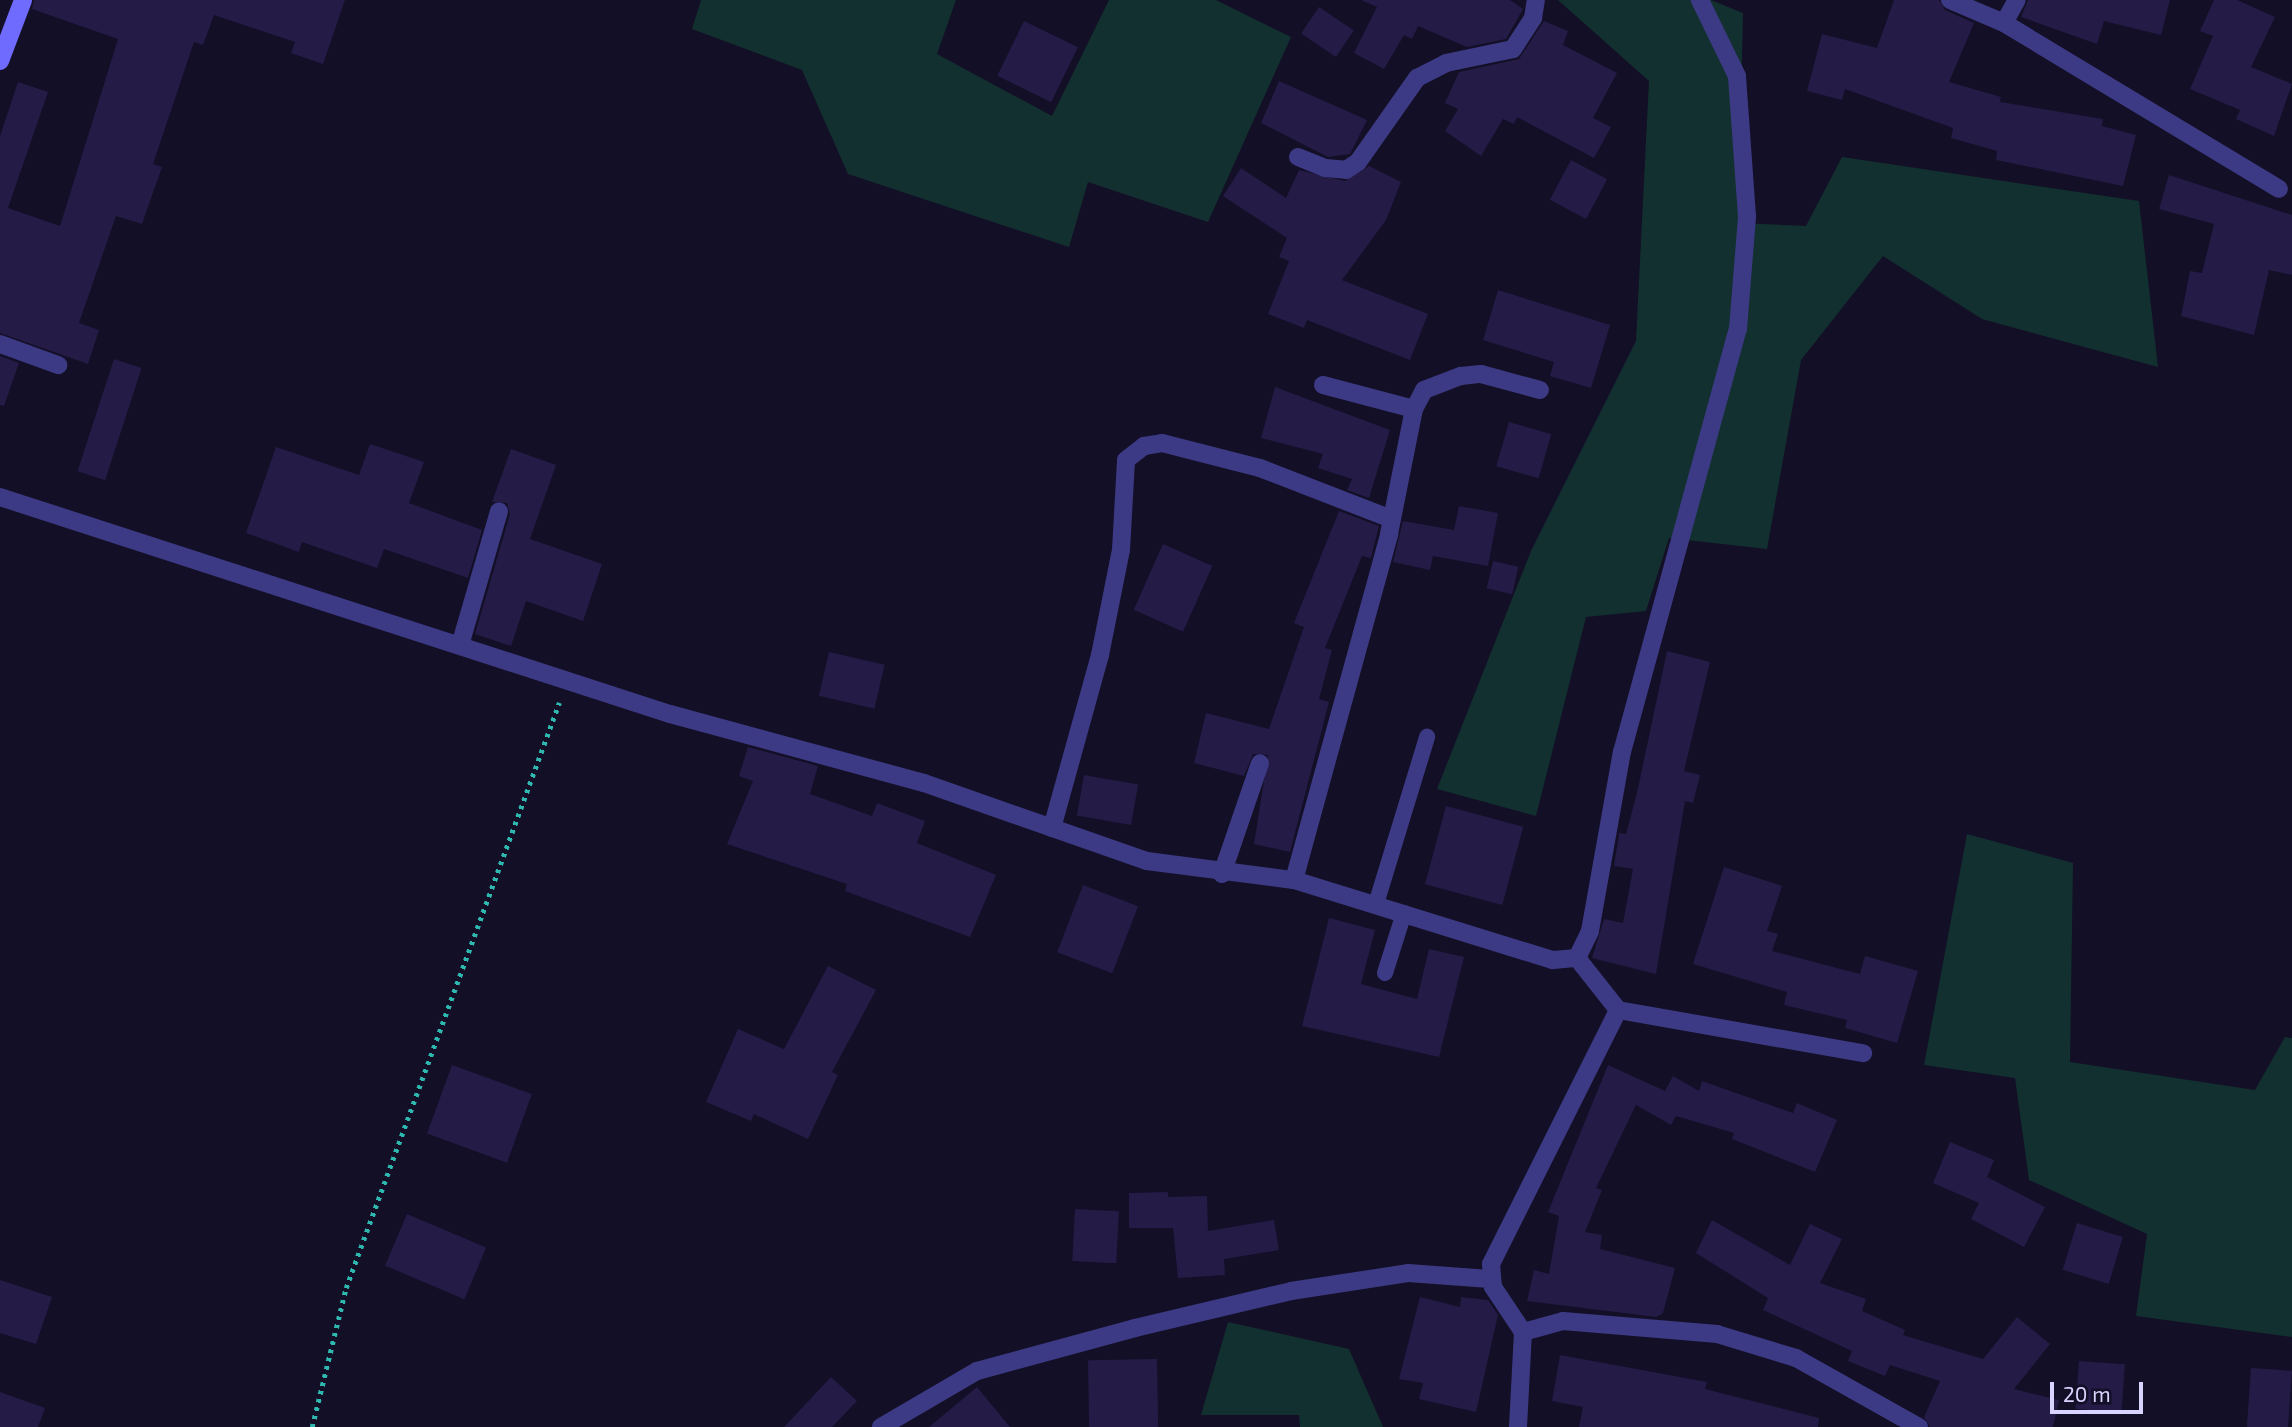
<!DOCTYPE html>
<html>
<head>
<meta charset="utf-8">
<style>
  body { margin:0 }
  #map { position:relative; width:2292px; height:1427px; overflow:hidden; background:#130f26; font-family:"Exo 2",sans-serif }
  div>[style] { position:absolute }
  [style*='--x'] { left:calc(var(--x)*1px); top:calc(var(--y)*1px); width:calc(var(--w)*1px); rotate:calc(var(--a)*1deg) }
  .green>* { inset:0; background:#12302f }
  .building>* { inset:0; background:#241b47; transform-origin:0 0 }
  .path>* { height:4.5px; margin-top:-2.25px; transform-origin:0; background:repeating-linear-gradient(90deg,#2fb8b0 0 3.5px,transparent 0 8.5px) }
  .lane>* { height:16px; margin:-8px; padding:0 8px; transform-origin:8px; border-radius:8px; background:#3d3a85 }
  .street>* { height:18px; margin:-9px; padding:0 9px; transform-origin:9px; border-radius:9px; background:#3d3a85 }
  .secondary>* { height:18px; margin:-9px; padding:0 9px; transform-origin:9px; border-radius:9px; background:#6f6bff }
  span { translate:-50% -50%; white-space:nowrap; text-align:center; line-height:1.15; -webkit-text-stroke:7px #130f26; paint-order:stroke }
  .scale { position:absolute; left:2050px; top:1382px; width:93px; height:32px; box-sizing:border-box; border:4px solid #d9d4ff; border-top:0; padding-left:9px; font-size:21px; line-height:24px; white-space:nowrap; color:#d9d4ff; -webkit-text-stroke:5px #130f26; paint-order:stroke }
</style>
</head>
<body>
<div id="map">
  <div class="green">
    <div style="clip-path:polygon(701px 0,956px 0,937px 54px,1052px 116px,1109px 0,1216px 0,1291px 37px,1208px 222px,1088px 182px,1069px 247px,848px 174px,802px 70px,692px 29px)"></div>
    <div style="clip-path:polygon(1558px 0,1711px 0,1743px 13px,1738px 223px,1806px 226px,1842px 157px,2139px 201px,2158px 367px,1982px 319px,1883px 256px,1801px 360px,1767px 549px,1669px 538px,1646px 611px,1586px 617px,1536px 816px,1437px 789px,1531px 551px,1636px 341px,1649px 81px)"></div>
    <div style="clip-path:polygon(1967px 834px,2073px 863px,2070px 1062px,2255px 1090px,2285px 1037px,2292px 1038px,2292px 1337px,2136px 1316px,2147px 1234px,2029px 1180px,2015px 1078px,1924px 1065px)"></div>
    <div style="clip-path:polygon(1228px 1322px,1349px 1349px,1383px 1427px,1300px 1427px,1299px 1415px,1201px 1415px)"></div>
  </div>
  <div class="building">
    <div style="clip-path:polygon(34px 0,345px 0,323px 64px,291px 53px,295px 42px,214px 15px,203px 45px,194px 42px,153px 164px,162px 167px,142px 224px,116px 216px,79px 323px,99px 330px,88px 364px,0 333px,0 136px,18px 82px,48px 92px,8px 208px,60px 226px,118px 39px,32px 9px)"></div>
    <div style="clip-path:polygon(1361px 0,1510px 0,1523px 9px,1506px 39px,1467px 47px,1418px 26px,1412px 39px,1404px 35px,1384px 69px,1354px 53px,1377px 7px)"></div>
    <div style="clip-path:polygon(1894px 0,1939px 0,1945px 10px,1974px 23px,1949px 82px,2001px 97px,2000px 102px,2103px 119px,2102px 126px,2136px 135px,2123px 186px,1996px 160px,1997px 151px,1951px 138px,1953px 128px,1845px 89px,1842px 100px,1807px 91px,1822px 34px,1877px 48px)"></div>
    <div style="clip-path:polygon(2028px 0,2170px 0,2161px 35px,2104px 21px,2097px 44px,2021px 17px)"></div>
    <div style="clip-path:polygon(2214px 0,2237px 0,2275px 17px,2251px 67px,2292px 84px,2274px 136px,2236px 119px,2240px 110px,2190px 89px,2213px 36px,2200px 31px)"></div>
    <div style="left:1319px;top:7px;width:42px;height:32px;rotate:34deg"></div>
    <div style="left:1024px;top:21px;width:60px;height:61px;rotate:26deg"></div>
    <div style="clip-path:polygon(1544px 21px,1568px 31px,1563px 45px,1617px 73px,1593px 118px,1611px 127px,1594px 158px,1517px 117px,1514px 124px,1503px 119px,1481px 156px,1445px 131px,1458px 109px,1445px 103px,1459px 72px,1519px 59px)"></div>
    <div style="clip-path:polygon(1279px 81px,1367px 120px,1350px 154px,1328px 157px,1261px 123px)"></div>
    <div style="left:1571px;top:160px;width:41px;height:45px;rotate:28deg"></div>
    <div style="clip-path:polygon(1369px 166px,1401px 182px,1386px 220px,1342px 280px,1428px 314px,1410px 360px,1307px 320px,1304px 328px,1268px 314px,1289px 261px,1279px 257px,1287px 238px,1223px 196px,1241px 168px,1286px 198px,1299px 170px,1345px 181px)"></div>
    <div style="clip-path:polygon(2169px 175px,2292px 215px,2292px 275px,2269px 270px,2254px 335px,2181px 316px,2190px 271px,2202px 273px,2214px 224px,2159px 209px)"></div>
    <div style="clip-path:polygon(1498px 290px,1610px 325px,1591px 388px,1550px 376px,1554px 362px,1483px 340px)"></div>
    <div style="clip-path:polygon(0 356px,19px 363px,4px 406px,0 405px)"></div>
    <div style="left:114px;top:359px;width:29px;height:118px;rotate:18deg"></div>
    <div style="clip-path:polygon(1275px 387px,1390px 430px,1369px 498px,1347px 490px,1352px 479px,1318px 468px,1323px 454px,1261px 438px)"></div>
    <div style="left:1509px;top:422px;width:44px;height:46px;rotate:16deg"></div>
    <div style="clip-path:polygon(370px 444px,424px 462px,409px 503px,482px 530px,468px 578px,384px 549px,377px 568px,302px 542px,299px 552px,246px 533px,276px 447px,359px 475px)"></div>
    <div style="clip-path:polygon(511px 449px,556px 465px,530px 539px,602px 564px,583px 621px,526px 601px,511px 646px,475px 634px,510px 514px,507px 503px,492px 502px)"></div>
    <div style="clip-path:polygon(1459px 506px,1498px 513px,1488px 566px,1433px 556px,1430px 570px,1393px 562px,1403px 521px,1454px 530px)"></div>
    <div style="clip-path:polygon(1339px 511px,1379px 526px,1371px 558px,1362px 556px,1325px 648px,1332px 650px,1319px 699px,1329px 702px,1290px 852px,1254px 844px,1268px 755px,1253px 754px,1244px 776px,1194px 763px,1206px 713px,1269px 729px,1304px 627px,1294px 623px)"></div>
    <div style="left:1163px;top:544px;width:54px;height:72px;rotate:24deg"></div>
    <div style="left:1493px;top:561px;width:26px;height:28px;rotate:13deg"></div>
    <div style="clip-path:polygon(1667px 651px,1710px 662px,1684px 771px,1700px 775px,1693px 803px,1685px 801px,1656px 974px,1592px 958px,1604px 919px,1623px 923px,1633px 869px,1614px 866px,1618px 841px,1619px 833px,1626px 834px,1637px 793px)"></div>
    <div style="left:829px;top:652px;width:57px;height:45px;rotate:13deg"></div>
    <div style="clip-path:polygon(748px 747px,818px 766px,810px 794px,872px 816px,877px 803px,925px 821px,917px 843px,996px 875px,970px 937px,845px 891px,847px 884px,727px 844px,753px 781px,739px 776px)"></div>
    <div style="left:1084px;top:775px;width:55px;height:41px;rotate:10deg"></div>
    <div style="left:1446px;top:806px;width:80px;height:81px;rotate:15deg"></div>
    <div style="clip-path:polygon(1724px 867px,1782px 886px,1767px 931px,1778px 934px,1772px 951px,1860px 974px,1865px 956px,1918px 971px,1897px 1043px,1845px 1028px,1847px 1020px,1784px 1005px,1787px 992px,1693px 964px)"></div>
    <div style="left:1083px;top:885px;width:59px;height:72px;rotate:21deg"></div>
    <div style="clip-path:polygon(1329px 918px,1375px 930px,1361px 984px,1417px 999px,1429px 949px,1464px 957px,1439px 1057px,1302px 1026px)"></div>
    <div style="clip-path:polygon(828px 966px,876px 990px,832px 1072px,838px 1075px,808px 1139px,754px 1114px,751px 1121px,706px 1102px,738px 1029px,784px 1049px)"></div>
    <div style="left:452px;top:1065px;width:85px;height:73px;rotate:20deg"></div>
    <div style="clip-path:polygon(1608px 1065px,1665px 1091px,1673px 1076px,1699px 1091px,1702px 1081px,1793px 1113px,1797px 1103px,1837px 1120px,1815px 1172px,1732px 1139px,1734px 1133px,1676px 1116px,1671px 1125px,1636px 1105px,1596px 1188px,1602px 1190px,1585px 1232px,1602px 1235px,1600px 1249px,1675px 1268px,1663px 1313px,1656px 1317px,1527px 1301px,1534px 1270px,1549px 1274px,1559px 1216px,1548px 1212px)"></div>
    <div style="clip-path:polygon(1950px 1142px,1994px 1160px,1987px 1177px,2045px 1207px,2024px 1247px,1971px 1219px,1979px 1203px,1933px 1183px)"></div>
    <div style="clip-path:polygon(1168px 1192px,1168px 1197px,1207px 1196px,1208px 1231px,1274px 1220px,1279px 1250px,1224px 1259px,1225px 1275px,1178px 1278px,1173px 1228px,1129px 1228px,1129px 1193px)"></div>
    <div style="left:1075px;top:1209px;width:44px;height:52px;rotate:3deg"></div>
    <div style="left:407px;top:1214px;width:86px;height:56px;rotate:23deg"></div>
    <div style="clip-path:polygon(1712px 1220px,1790px 1265px,1810px 1224px,1842px 1239px,1820px 1283px,1866px 1299px,1862px 1311px,1905px 1330px,1903px 1335px,1983px 1359px,2017px 1317px,2050px 1344px,2014px 1389px,2059px 1400px,2053px 1427px,1930px 1427px,1924px 1417px,1940px 1381px,1890px 1365px,1885px 1376px,1848px 1361px,1852px 1351px,1763px 1310px,1768px 1298px,1696px 1253px)"></div>
    <div style="left:2077px;top:1223px;width:48px;height:49px;rotate:17deg"></div>
    <div style="clip-path:polygon(0 1280px,52px 1297px,36px 1344px,0 1333px)"></div>
    <div style="clip-path:polygon(1420px 1297px,1460px 1307px,1461px 1297px,1488px 1300px,1498px 1315px,1476px 1412px,1419px 1399px,1423px 1383px,1399px 1379px)"></div>
    <div style="clip-path:polygon(1560px 1355px,1707px 1382px,1705px 1389px,1819px 1418px,1818px 1427px,1579px 1427px,1583px 1407px,1552px 1401px)"></div>
    <div style="left:1157px;top:1359px;width:68px;height:69px;rotate:89deg"></div>
    <div style="left:2079px;top:1361px;width:46px;height:48px;rotate:4deg"></div>
    <div style="left:2251px;top:1368px;width:41px;height:59px;rotate:4deg"></div>
    <div style="clip-path:polygon(831px 1377px,857px 1401px,832px 1427px,784px 1427px)"></div>
    <div style="clip-path:polygon(977px 1387px,1010px 1427px,929px 1427px)"></div>
    <div style="clip-path:polygon(0 1392px,45px 1408px,38px 1427px,0 1427px)"></div>
  </div>
  <div class="path">
    <div style="--x:312;--y:1427;--w:143;--a:-76.3"></div>
    <div style="--x:346;--y:1288;--w:623;--a:-69.99"></div>
  </div>
  <div class="lane">
    <div style="--x:1376;--y:904;--w:175;--a:-73"></div>
    <div style="--x:1385;--y:973;--w:63;--a:-72.4"></div>
  </div>
  <div class="street">
    <div style="--x:1950;--y:0;--w:59;--a:23.1"></div>
    <div style="--x:2004;--y:23;--w:321;--a:31.1"></div>
    <div style="--x:2004;--y:23;--w:26;--a:-61"></div>
    <div style="--x:1298;--y:157;--w:29;--a:22"></div>
    <div style="--x:1325;--y:168;--w:21;--a:5"></div>
    <div style="--x:1346;--y:170;--w:14;--a:-34"></div>
    <div style="--x:1358;--y:162;--w:103;--a:-54.9"></div>
    <div style="--x:1417;--y:78;--w:33;--a:-27"></div>
    <div style="--x:1446;--y:63;--w:68;--a:-11.8"></div>
    <div style="--x:1513;--y:49;--w:37;--a:-57"></div>
    <div style="--x:1533;--y:18;--w:18;--a:-81"></div>
    <div style="--x:0;--y:344;--w:62;--a:19.9"></div>
    <div style="--x:1323;--y:385;--w:94;--a:14.8"></div>
    <div style="--x:0;--y:497;--w:704;--a:17.95"></div>
    <div style="--x:670;--y:714;--w:263;--a:15.2"></div>
    <div style="--x:924;--y:783;--w:236;--a:19.3"></div>
    <div style="--x:1147;--y:861;--w:148;--a:7.4"></div>
    <div style="--x:1294;--y:880;--w:271;--a:17.2"></div>
    <div style="--x:1553;--y:960;--w:24;--a:-5"></div>
    <div style="--x:1577;--y:958;--w:30;--a:-64"></div>
    <div style="--x:1590;--y:931;--w:182;--a:-79.9"></div>
    <div style="--x:1622;--y:752;--w:439;--a:-74.7"></div>
    <div style="--x:1738;--y:329;--w:113;--a:-85.4"></div>
    <div style="--x:1747;--y:216;--w:140;--a:-94.1"></div>
    <div style="--x:1737;--y:76;--w:85;--a:-116"></div>
    <div style="--x:461;--y:642;--w:136;--a:-73.8"></div>
    <div style="--x:1052;--y:828;--w:180;--a:-74.5"></div>
    <div style="--x:1100;--y:655;--w:107;--a:-78.7"></div>
    <div style="--x:1121;--y:550;--w:90;--a:-86.8"></div>
    <div style="--x:1126;--y:460;--w:23;--a:-38"></div>
    <div style="--x:1144;--y:446;--w:18;--a:-9"></div>
    <div style="--x:1162;--y:443;--w:101;--a:14.3"></div>
    <div style="--x:1260;--y:468;--w:138;--a:21.2"></div>
    <div style="--x:1222;--y:874;--w:117;--a:-71.1"></div>
    <div style="--x:1294;--y:880;--w:359;--a:-74.6"></div>
    <div style="--x:1389;--y:534;--w:127;--a:-78.7"></div>
    <div style="--x:1414;--y:409;--w:21;--a:-62"></div>
    <div style="--x:1424;--y:390;--w:40;--a:-21"></div>
    <div style="--x:1461;--y:376;--w:20;--a:-6"></div>
    <div style="--x:1481;--y:374;--w:61;--a:15.2"></div>
    <div style="--x:1577;--y:958;--w:66;--a:51.7"></div>
    <div style="--x:1618;--y:1010;--w:249;--a:10"></div>
    <div style="--x:1523;--y:1332;--w:41;--a:-15.4"></div>
    <div style="--x:1563;--y:1321;--w:155;--a:4.8"></div>
    <div style="--x:1717;--y:1334;--w:83;--a:16.9"></div>
    <div style="--x:1796;--y:1358;--w:141;--a:29.3"></div>
    <div style="--x:881;--y:1427;--w:111;--a:-30.3"></div>
    <div style="--x:977;--y:1371;--w:164;--a:-15.2"></div>
    <div style="--x:1135;--y:1328;--w:160;--a:-13.3"></div>
    <div style="--x:1291;--y:1291;--w:118;--a:-8.7"></div>
    <div style="--x:1408;--y:1273;--w:82;--a:4.2"></div>
    <div style="--x:1518;--y:1427;--w:95;--a:-87"></div>
    <div style="--x:1523;--y:1332;--w:54;--a:-123.7"></div>
    <div style="--x:1493;--y:1287;--w:23;--a:-95"></div>
    <div style="--x:1491;--y:1264;--w:284;--a:-63.4"></div>
  </div>
  <div class="secondary">
    <div style="--x:0;--y:61;--w:65;--a:-69.3"></div>
  </div>
  <div class="scale">20 m</div>
</div>
</body>
</html>
